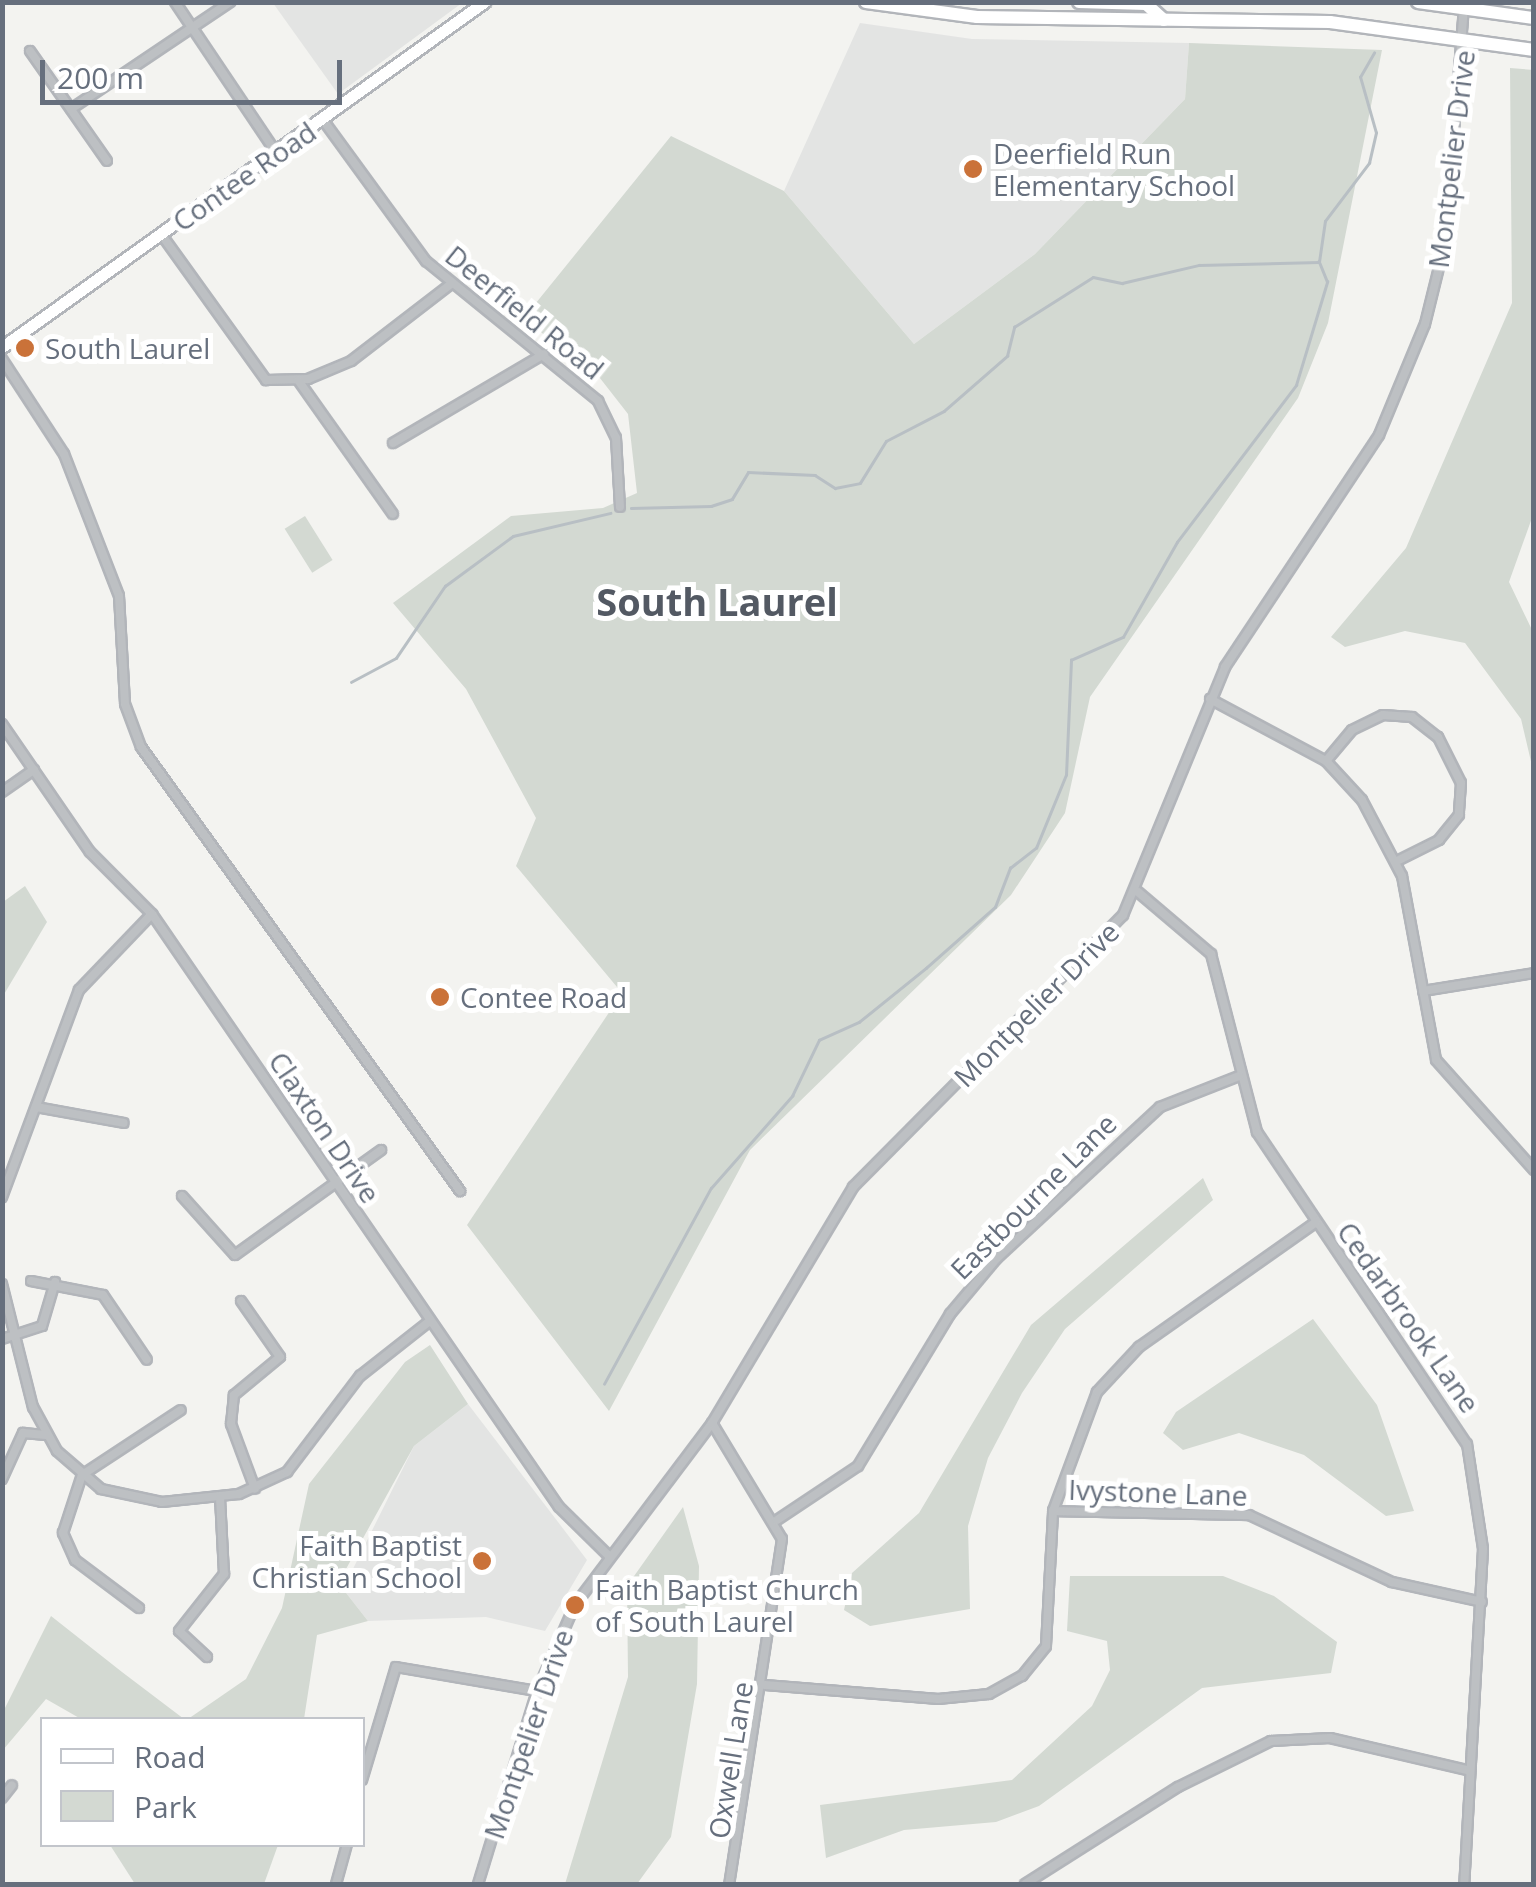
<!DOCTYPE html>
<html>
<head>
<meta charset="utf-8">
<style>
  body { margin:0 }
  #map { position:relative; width:1536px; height:1887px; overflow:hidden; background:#f3f3f0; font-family:"Open Sans",sans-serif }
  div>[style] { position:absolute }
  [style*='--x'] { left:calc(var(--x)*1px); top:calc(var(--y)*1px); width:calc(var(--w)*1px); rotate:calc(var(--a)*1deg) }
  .built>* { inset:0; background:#e3e4e3 }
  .green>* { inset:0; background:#d3d9d2; transform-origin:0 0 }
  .stream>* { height:2.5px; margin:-1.25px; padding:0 1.25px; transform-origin:1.25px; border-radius:1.25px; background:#b8bfc4 }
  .roads { filter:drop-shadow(2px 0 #b2b5ba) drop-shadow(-2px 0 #b2b5ba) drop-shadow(0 2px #b2b5ba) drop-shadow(0 -2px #b2b5ba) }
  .street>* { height:8px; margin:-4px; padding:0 4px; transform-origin:4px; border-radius:4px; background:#bdc0c3 }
  .secondary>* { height:11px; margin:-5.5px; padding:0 5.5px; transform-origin:5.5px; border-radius:5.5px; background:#fff }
  .primary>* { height:12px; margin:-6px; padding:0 6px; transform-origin:6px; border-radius:6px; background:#fff }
  .dots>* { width:28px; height:28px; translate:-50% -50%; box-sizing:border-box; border:5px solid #fff; border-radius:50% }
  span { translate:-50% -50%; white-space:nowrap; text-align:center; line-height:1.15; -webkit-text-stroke:10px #fff; paint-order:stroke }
  .poi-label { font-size:28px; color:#666f7d }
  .left { translate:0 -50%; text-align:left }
  .right { translate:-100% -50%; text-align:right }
  .street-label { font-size:28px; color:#666f7d }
  .district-label { font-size:38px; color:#535963; font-weight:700 }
  .frame { position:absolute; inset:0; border:5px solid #666f7d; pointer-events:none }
  .legend { position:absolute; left:40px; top:1717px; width:325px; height:130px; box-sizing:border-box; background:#fff; border:2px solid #c2c5cb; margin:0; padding:12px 18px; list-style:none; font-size:30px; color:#666f7d }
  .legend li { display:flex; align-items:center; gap:20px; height:50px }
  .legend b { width:50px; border:2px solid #c2c5cb }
  .scale { position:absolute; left:40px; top:60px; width:302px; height:45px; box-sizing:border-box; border:5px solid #666f7d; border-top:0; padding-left:12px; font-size:30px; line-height:35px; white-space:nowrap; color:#666f7d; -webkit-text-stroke:8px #fff; paint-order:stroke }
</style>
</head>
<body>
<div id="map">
  <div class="built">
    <div style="clip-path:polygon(273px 3px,462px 3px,338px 94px)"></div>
    <div style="clip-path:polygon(860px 23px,972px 39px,1189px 43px,1185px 99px,1035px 254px,914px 344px,784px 191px)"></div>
    <div style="clip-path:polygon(468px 1404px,587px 1560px,545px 1631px,486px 1617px,368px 1621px,343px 1589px,414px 1446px)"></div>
  </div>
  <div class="green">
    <div style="clip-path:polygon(1189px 43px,1382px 50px,1328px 323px,1298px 398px,1090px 697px,1065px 813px,1011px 895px,750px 1150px,609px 1411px,467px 1225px,622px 993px,516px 866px,536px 818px,466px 689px,393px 603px,511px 516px,603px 508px,637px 493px,628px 414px,596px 373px,523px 319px,671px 136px,784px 191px,914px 344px,1035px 254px,1185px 99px)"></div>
    <div style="clip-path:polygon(1510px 68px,1534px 70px,1533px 515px,1509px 582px,1533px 632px,1533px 770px,1521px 719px,1465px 643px,1405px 631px,1345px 647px,1331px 637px,1406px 548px,1512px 303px)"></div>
    <div style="left:305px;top:516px;width:52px;height:24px;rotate:58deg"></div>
    <div style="clip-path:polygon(25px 886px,47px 922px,3px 996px,3px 902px)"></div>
    <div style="clip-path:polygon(1203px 1178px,1213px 1200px,1065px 1329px,1022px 1393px,988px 1458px,968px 1526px,970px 1609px,870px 1626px,844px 1610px,852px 1573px,919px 1513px,1031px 1325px)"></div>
    <div style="clip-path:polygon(1313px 1319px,1377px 1405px,1414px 1511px,1386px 1516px,1304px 1455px,1239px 1433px,1183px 1450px,1163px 1433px,1176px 1412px)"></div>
    <div style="clip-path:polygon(430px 1345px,468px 1404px,414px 1446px,346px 1569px,343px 1589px,368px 1621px,317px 1635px,304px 1719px,188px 1719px,246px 1679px,282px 1608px,309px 1484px,405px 1362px)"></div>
    <div style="clip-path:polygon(683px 1507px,699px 1566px,697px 1684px,671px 1837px,637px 1884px,565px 1884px,628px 1677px,627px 1586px)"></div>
    <div style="clip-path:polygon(1070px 1576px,1223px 1576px,1274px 1596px,1337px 1642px,1331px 1673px,1202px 1688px,1039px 1806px,996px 1822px,904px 1830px,826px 1858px,820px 1805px,1012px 1780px,1092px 1706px,1110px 1670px,1107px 1641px,1067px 1631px)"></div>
    <div style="clip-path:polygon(51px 1616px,122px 1672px,184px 1719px,81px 1719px,46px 1699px,3px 1750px,3px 1712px)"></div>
    <div style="clip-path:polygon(110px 1845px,278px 1845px,264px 1884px,135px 1884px)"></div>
  </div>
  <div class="stream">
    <div style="--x:631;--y:508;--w:80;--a:-1.4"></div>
    <div style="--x:711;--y:506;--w:22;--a:-18"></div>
    <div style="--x:732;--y:499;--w:31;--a:-59"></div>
    <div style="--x:748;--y:472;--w:67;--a:2.6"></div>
    <div style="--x:815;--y:475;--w:24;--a:33"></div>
    <div style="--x:835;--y:488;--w:25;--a:-11"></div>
    <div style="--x:860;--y:483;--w:49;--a:-58.2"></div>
    <div style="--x:886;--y:441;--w:65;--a:-27.3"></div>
    <div style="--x:944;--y:411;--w:84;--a:-41.1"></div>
    <div style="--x:1007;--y:356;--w:30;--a:-76"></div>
    <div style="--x:1014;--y:327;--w:93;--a:-32.3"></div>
    <div style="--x:1093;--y:277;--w:30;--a:12"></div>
    <div style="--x:1122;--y:283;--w:79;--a:-13.2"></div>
    <div style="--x:1199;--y:265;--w:120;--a:-1.4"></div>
    <div style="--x:1319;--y:262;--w:41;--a:-81.7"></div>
    <div style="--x:1325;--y:221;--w:73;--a:-52.8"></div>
    <div style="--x:1369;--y:163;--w:31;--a:-77"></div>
    <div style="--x:1376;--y:133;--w:58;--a:-105.9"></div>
    <div style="--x:1360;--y:77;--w:28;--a:-60"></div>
    <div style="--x:351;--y:682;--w:51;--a:-28.1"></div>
    <div style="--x:396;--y:658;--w:87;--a:-55.8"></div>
    <div style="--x:445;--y:586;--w:84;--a:-36.3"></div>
    <div style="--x:513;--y:536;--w:100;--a:-13.3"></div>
    <div style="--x:604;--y:1384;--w:223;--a:-61.4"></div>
    <div style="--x:711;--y:1188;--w:123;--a:-48.6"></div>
    <div style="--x:792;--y:1096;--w:62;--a:-64.3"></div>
    <div style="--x:819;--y:1040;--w:44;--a:-24.2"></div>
    <div style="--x:859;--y:1022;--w:86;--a:-38.9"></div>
    <div style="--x:926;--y:968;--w:92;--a:-41.5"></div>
    <div style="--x:995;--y:907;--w:42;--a:-69"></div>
    <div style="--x:1010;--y:868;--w:33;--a:-38"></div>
    <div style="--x:1036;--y:848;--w:79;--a:-67.7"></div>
    <div style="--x:1066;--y:775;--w:115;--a:-87.5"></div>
    <div style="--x:1071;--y:660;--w:57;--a:-23.9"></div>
    <div style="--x:1123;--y:637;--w:109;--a:-60.4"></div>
    <div style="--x:1177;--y:542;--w:197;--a:-52.8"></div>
    <div style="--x:1296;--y:385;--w:108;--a:-73.2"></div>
    <div style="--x:1327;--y:282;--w:22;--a:-112"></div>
  </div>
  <div class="roads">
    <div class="street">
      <div style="--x:175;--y:2;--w:183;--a:56.1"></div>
      <div style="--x:30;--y:51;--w:134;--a:55"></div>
      <div style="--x:71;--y:109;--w:192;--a:-33.9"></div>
      <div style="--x:323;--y:120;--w:175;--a:53.9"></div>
      <div style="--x:426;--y:261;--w:222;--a:39.1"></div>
      <div style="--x:598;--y:401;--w:41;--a:64.1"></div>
      <div style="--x:616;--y:438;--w:69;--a:86.7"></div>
      <div style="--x:161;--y:234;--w:180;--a:54.3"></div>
      <div style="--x:266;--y:380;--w:42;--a:-1.4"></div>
      <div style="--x:308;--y:379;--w:47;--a:-22.7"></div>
      <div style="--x:351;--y:361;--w:126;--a:-37.6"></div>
      <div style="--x:2;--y:359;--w:113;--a:56.9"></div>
      <div style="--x:64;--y:454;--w:152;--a:68.8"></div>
      <div style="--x:119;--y:596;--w:108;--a:86.8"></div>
      <div style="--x:125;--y:704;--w:46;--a:69.6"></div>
      <div style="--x:141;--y:747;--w:547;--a:54.3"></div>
      <div style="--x:298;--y:380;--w:164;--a:54.7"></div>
      <div style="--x:393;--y:443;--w:175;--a:-30.5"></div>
      <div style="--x:1210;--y:699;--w:132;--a:28.1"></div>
      <div style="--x:1326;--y:761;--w:53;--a:47.3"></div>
      <div style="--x:1362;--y:800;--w:86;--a:62.2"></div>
      <div style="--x:1402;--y:876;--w:187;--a:79.5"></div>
      <div style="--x:1436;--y:1060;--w:147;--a:48.3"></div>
      <div style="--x:2;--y:724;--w:155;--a:55.5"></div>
      <div style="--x:90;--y:852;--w:88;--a:45"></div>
      <div style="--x:152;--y:914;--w:719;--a:55.54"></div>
      <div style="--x:559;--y:1507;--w:70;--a:44.4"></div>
      <div style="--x:1326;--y:761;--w:40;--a:-50"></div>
      <div style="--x:1352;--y:730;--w:34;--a:-26"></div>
      <div style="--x:1383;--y:715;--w:29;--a:4"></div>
      <div style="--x:1412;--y:717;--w:33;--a:38"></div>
      <div style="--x:1438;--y:737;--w:51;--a:63.4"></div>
      <div style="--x:1461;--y:783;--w:32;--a:94"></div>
      <div style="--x:1459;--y:815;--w:32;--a:129"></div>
      <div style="--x:1439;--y:840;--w:47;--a:153.4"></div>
      <div style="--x:2;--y:792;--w:39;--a:-35"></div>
      <div style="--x:1138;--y:892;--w:96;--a:40.3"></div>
      <div style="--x:1211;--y:954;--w:184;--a:75.5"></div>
      <div style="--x:1257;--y:1132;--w:376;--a:56.1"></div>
      <div style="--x:1467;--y:1444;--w:106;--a:81.3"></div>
      <div style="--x:1483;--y:1549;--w:336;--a:93.2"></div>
      <div style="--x:1423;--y:991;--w:112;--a:-9.2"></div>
      <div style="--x:36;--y:1107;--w:89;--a:10.3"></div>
      <div style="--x:182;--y:1196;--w:79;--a:48.1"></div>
      <div style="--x:235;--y:1255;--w:180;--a:-35.7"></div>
      <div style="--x:2;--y:1197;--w:221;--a:-69.6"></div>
      <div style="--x:79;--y:990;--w:105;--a:-46.2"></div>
      <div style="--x:31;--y:1281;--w:73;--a:11"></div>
      <div style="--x:103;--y:1295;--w:78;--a:55.9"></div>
      <div style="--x:2;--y:1284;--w:127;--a:75.9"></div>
      <div style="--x:33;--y:1407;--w:50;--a:61.4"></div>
      <div style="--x:57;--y:1451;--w:58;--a:40.8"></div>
      <div style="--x:101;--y:1489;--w:62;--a:12"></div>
      <div style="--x:162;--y:1502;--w:77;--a:-5.9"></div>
      <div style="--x:239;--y:1494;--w:53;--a:-24.6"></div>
      <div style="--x:287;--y:1472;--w:121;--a:-52.8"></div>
      <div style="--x:360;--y:1376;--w:89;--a:-38.2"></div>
      <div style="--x:241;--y:1301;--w:68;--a:55.1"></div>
      <div style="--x:280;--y:1357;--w:60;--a:140.4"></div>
      <div style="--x:234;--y:1395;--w:29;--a:96"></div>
      <div style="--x:231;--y:1424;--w:69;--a:69.7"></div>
      <div style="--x:2;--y:1339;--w:42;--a:-18"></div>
      <div style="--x:42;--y:1326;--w:46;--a:-73.5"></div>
      <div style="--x:712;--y:1423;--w:135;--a:58.9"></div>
      <div style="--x:782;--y:1539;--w:349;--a:98.7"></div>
      <div style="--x:2;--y:1479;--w:51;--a:-65.5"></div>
      <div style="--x:23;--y:1433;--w:23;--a:5"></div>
      <div style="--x:1053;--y:1511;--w:196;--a:1.2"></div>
      <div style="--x:1249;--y:1515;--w:158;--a:25.1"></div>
      <div style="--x:1392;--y:1582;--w:92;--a:12.5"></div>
      <div style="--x:777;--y:1520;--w:97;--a:-33.7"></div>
      <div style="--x:858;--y:1466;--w:178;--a:-58.8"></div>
      <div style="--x:950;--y:1314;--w:73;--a:-50"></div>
      <div style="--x:997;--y:1258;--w:222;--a:-42.8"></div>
      <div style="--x:1160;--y:1107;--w:85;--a:-21.4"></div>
      <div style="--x:139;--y:1608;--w:80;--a:-143.1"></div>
      <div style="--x:75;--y:1560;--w:30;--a:-114"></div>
      <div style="--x:63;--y:1533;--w:61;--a:-71.9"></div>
      <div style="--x:82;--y:1475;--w:118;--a:-33.3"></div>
      <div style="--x:207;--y:1657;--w:38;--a:-137"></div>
      <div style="--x:179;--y:1631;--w:73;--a:-51.7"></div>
      <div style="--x:224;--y:1574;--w:76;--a:-93"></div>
      <div style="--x:765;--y:1685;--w:174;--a:4.6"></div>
      <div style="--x:938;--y:1699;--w:51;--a:-5.6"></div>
      <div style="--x:989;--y:1694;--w:38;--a:-29"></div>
      <div style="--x:1022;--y:1676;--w:38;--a:-51"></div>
      <div style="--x:1046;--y:1646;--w:135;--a:-87"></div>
      <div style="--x:1053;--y:1511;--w:127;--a:-69.7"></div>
      <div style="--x:1097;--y:1392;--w:62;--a:-47"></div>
      <div style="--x:1139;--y:1347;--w:217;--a:-35.2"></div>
      <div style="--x:362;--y:1780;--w:118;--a:-73.3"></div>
      <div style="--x:396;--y:1667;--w:143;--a:9.7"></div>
      <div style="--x:2;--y:1798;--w:16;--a:-52"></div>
      <div style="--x:336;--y:1884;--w:41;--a:-74.6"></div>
      <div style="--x:478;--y:1884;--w:202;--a:-73"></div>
      <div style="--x:537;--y:1691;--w:94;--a:-66.2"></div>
      <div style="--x:575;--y:1605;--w:228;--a:-53"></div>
      <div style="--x:712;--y:1423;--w:275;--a:-59.1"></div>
      <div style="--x:853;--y:1187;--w:383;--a:-45.2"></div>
      <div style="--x:1123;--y:915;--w:268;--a:-67.6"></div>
      <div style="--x:1225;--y:667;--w:278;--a:-56.4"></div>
      <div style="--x:1379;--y:435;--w:120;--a:-67.5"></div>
      <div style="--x:1425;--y:324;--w:83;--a:-76.1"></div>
      <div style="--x:1445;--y:243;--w:236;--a:-85.4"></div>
      <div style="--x:1025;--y:1884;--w:181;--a:-32.4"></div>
      <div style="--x:1178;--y:1787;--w:104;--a:-26.3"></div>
      <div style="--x:1271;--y:1741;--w:59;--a:-2.9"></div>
      <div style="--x:1330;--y:1738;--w:140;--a:13.2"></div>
    </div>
    <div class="secondary">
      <div style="--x:2;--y:347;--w:593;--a:-35.59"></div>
    </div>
    <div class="primary">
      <div style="--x:866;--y:2;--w:112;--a:7.7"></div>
      <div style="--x:977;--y:17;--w:353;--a:0.8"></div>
      <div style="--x:1330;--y:22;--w:206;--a:7.8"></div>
      <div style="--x:1079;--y:2;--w:67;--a:1.7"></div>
      <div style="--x:1146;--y:4;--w:24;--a:42"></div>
      <div style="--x:1418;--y:2;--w:117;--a:7.9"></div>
    </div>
  </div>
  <div class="dots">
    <div style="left:973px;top:169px;background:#ca7239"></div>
    <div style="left:25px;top:348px;background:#ca7239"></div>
    <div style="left:440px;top:997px;background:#ca7239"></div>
    <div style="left:482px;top:1561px;background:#ca7239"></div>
    <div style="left:575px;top:1605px;background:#ca7239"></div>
  </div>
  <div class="poi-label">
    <span class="left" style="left:993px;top:169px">Deerfield Run<br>Elementary School</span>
    <span class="left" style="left:45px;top:348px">South Laurel</span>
    <span class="left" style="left:460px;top:997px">Contee Road</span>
    <span class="right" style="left:462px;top:1561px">Faith Baptist<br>Christian School</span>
    <span class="left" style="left:595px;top:1605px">Faith Baptist Church<br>of South Laurel</span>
  </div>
  <div class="street-label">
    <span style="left:1451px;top:159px;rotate:-83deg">Montpelier Drive</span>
    <span style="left:244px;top:176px;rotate:-35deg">Contee Road</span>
    <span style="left:525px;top:312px;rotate:39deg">Deerfield Road</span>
    <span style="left:1036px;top:1004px;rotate:-45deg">Montpelier Drive</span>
    <span style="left:325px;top:1127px;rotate:56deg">Claxton Drive</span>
    <span style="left:1033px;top:1196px;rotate:-45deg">Eastbourne Lane</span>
    <span style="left:1409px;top:1317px;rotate:55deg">Cedarbrook Lane</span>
    <span style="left:1158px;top:1492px;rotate:2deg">Ivystone Lane</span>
    <span style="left:528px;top:1734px;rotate:-71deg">Montpelier Drive</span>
    <span style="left:730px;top:1760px;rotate:-81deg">Oxwell Lane</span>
  </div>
  <div class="district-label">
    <span style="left:717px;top:602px">South Laurel</span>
  </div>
  <div class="frame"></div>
  <ul class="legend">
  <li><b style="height:12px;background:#fff"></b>Road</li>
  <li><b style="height:28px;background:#d3d9d2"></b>Park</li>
  </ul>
  <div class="scale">200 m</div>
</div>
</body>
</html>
